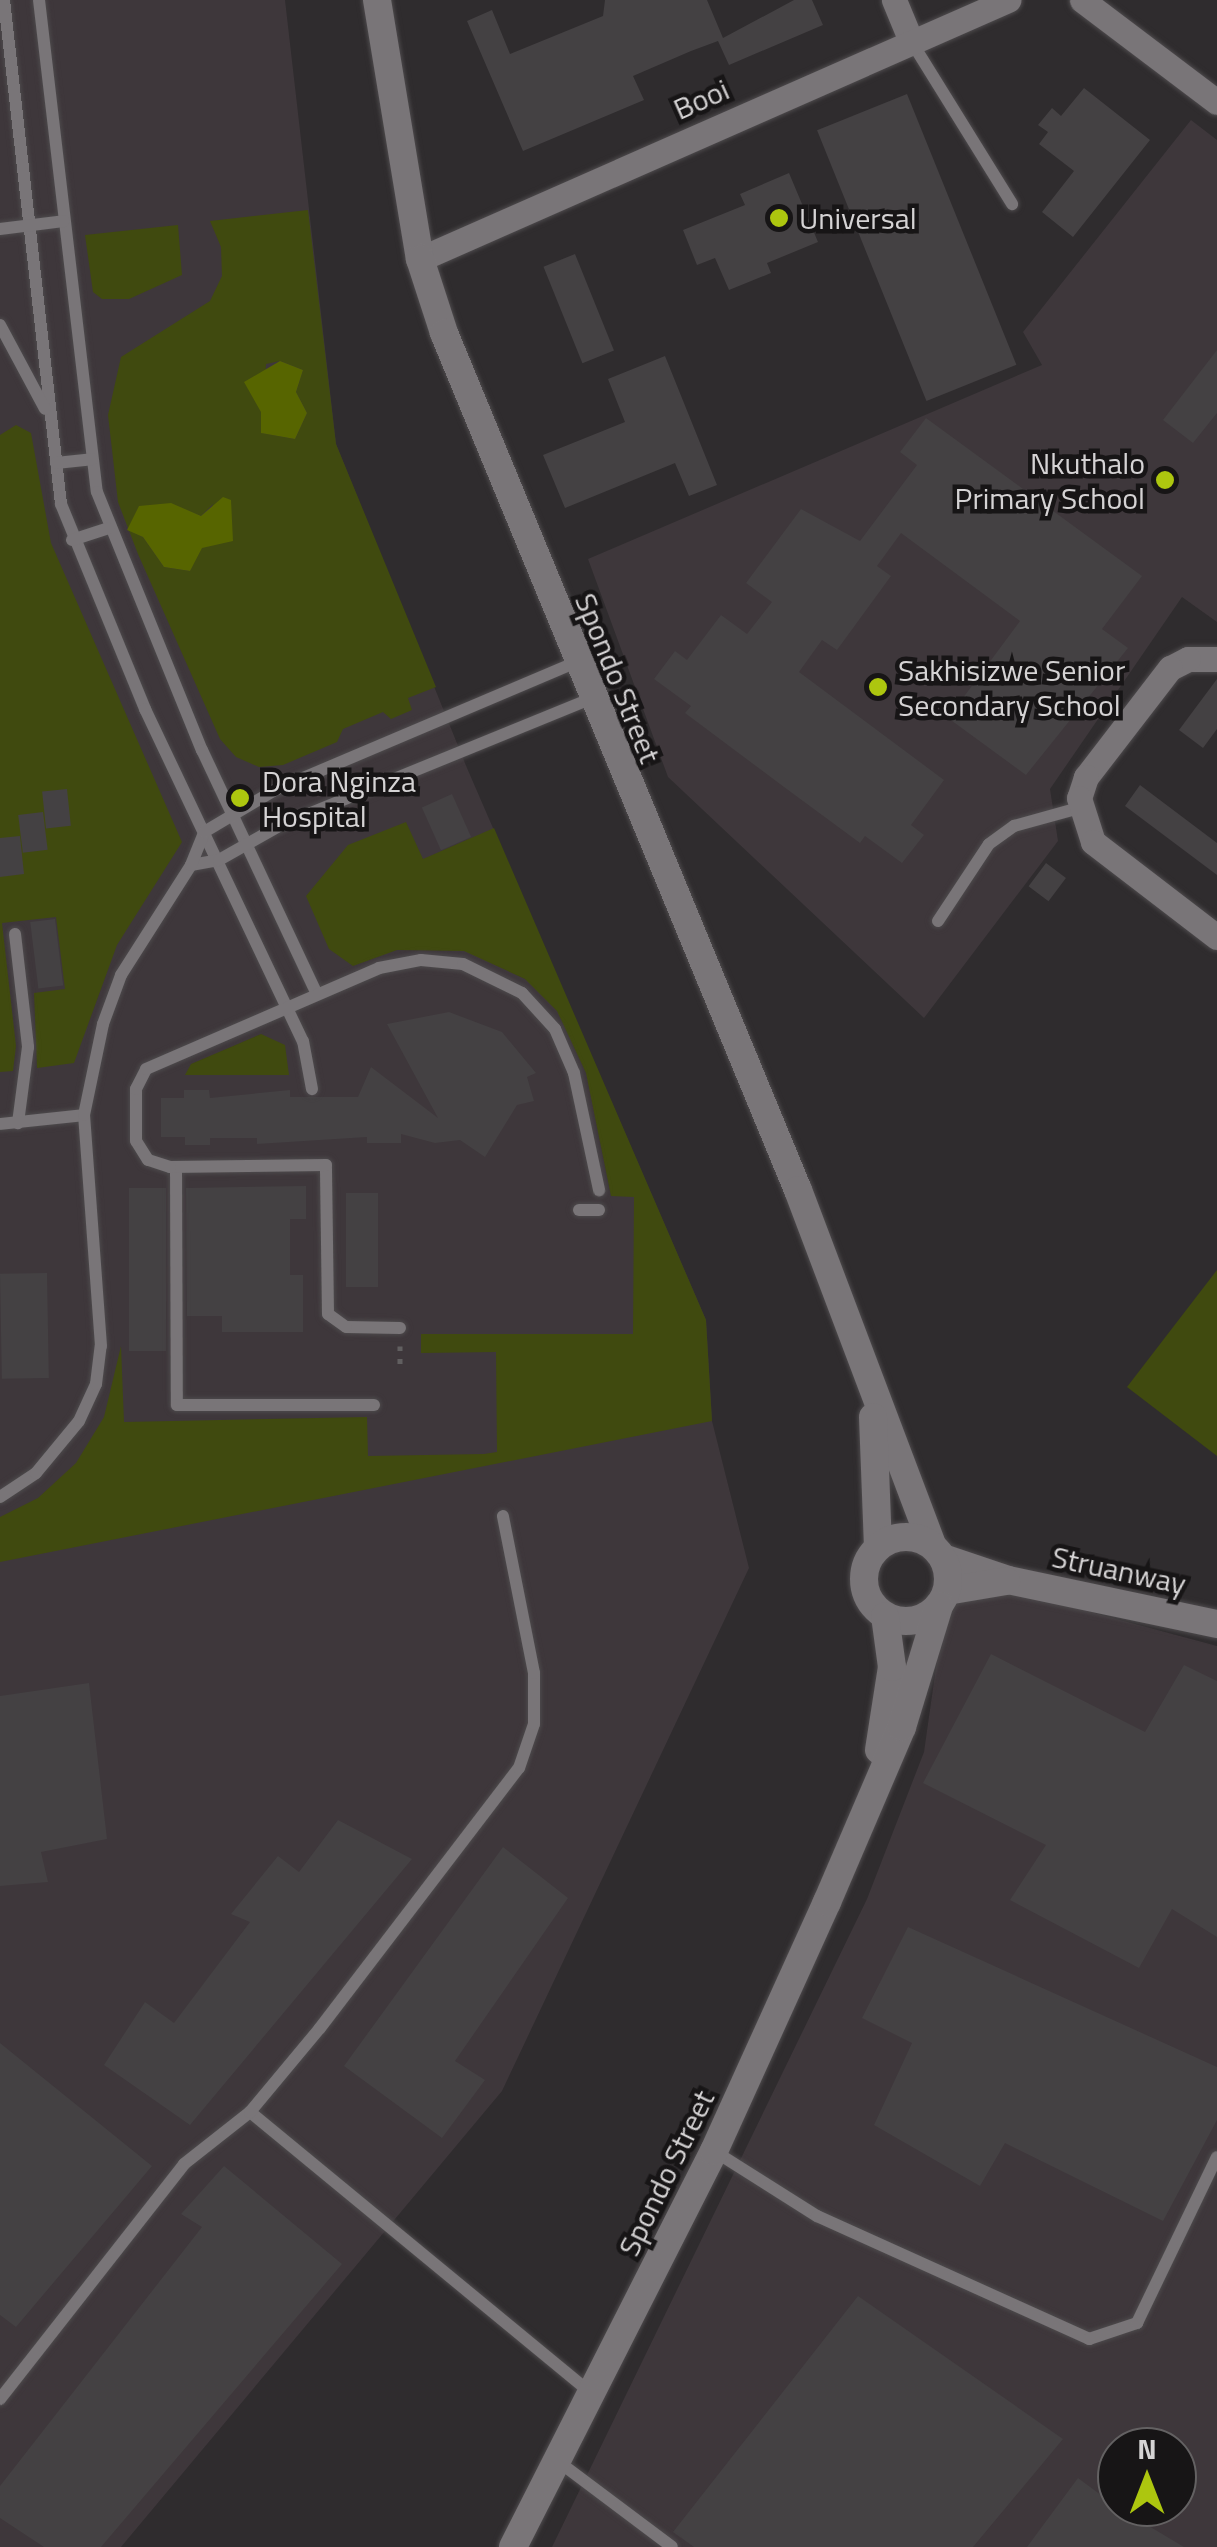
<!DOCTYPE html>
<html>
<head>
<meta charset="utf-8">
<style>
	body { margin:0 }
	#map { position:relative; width:1217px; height:2547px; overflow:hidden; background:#2f2c2e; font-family:"Titillium Web",sans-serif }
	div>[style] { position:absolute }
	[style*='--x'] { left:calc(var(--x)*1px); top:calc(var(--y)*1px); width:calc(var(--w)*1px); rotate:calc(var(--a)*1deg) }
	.built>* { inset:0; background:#3e373b }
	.green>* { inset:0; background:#404a0f }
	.forest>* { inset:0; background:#576500 }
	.building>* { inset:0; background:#444143; transform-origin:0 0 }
	.path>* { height:5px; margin-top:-2.5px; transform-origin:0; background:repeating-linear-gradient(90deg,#615f60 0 5px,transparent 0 13px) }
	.roads { filter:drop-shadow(0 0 2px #4d4a4c) drop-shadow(0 0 2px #4d4a4c) }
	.service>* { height:12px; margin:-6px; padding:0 6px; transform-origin:6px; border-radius:6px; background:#797578 }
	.minor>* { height:25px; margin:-12.5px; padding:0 12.5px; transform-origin:12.5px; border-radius:12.5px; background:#797578 }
	.tertiary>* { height:28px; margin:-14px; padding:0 14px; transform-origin:14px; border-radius:14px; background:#797578 }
	.secondary>* { height:28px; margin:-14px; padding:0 14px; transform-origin:14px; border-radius:14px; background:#797578 }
	.secondary>.ring { margin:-14px; padding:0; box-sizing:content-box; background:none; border:28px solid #797578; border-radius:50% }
	.dots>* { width:28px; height:28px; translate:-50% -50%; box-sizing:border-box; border:5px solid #171516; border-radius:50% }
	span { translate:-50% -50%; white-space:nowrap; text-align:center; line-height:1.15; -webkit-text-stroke:9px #171516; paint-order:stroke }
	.street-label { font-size:30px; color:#d5d3d4 }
	.poi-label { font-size:30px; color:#d5d3d4 }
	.left { translate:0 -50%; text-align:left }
	.right { translate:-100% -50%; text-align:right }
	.north { position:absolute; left:1097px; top:2427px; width:100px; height:100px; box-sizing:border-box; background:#171516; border:2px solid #636162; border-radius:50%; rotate:0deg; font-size:28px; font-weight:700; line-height:40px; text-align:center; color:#d5d3d4 }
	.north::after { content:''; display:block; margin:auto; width:35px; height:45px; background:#adc60f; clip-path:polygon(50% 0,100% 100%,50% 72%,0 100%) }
</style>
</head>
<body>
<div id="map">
	<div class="built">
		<i style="clip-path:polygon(0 0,285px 0,336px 444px,467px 768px,706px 1320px,712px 1421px,749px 1568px,502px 2091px,121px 2547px,0 2547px)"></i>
		<i style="clip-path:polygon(1191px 120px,1217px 140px,1217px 622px,1182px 597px,1050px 789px,1058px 841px,924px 1018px,668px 777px,588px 559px,1042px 365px,1023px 332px)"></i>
		<i style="clip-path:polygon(evenodd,1005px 1589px,1217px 1646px,1217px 2547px,552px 2547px,867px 1899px,924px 1752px,946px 1597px,1005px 1589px,1117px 2447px,1177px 2447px,1177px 2507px,1117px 2507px,1117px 2447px)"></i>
	</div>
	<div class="green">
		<i style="clip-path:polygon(evenodd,308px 210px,336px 444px,436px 687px,408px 698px,412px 710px,391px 719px,383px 712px,343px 729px,337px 742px,283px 765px,259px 767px,236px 757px,220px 739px,138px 554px,118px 502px,108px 415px,121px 357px,210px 301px,222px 276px,221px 247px,210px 221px,308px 210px,280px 361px,303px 370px,296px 392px,307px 413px,295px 439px,262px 433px,266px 364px,280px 361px,308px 210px,171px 504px,201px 516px,213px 504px,190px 571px,164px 567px,143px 537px,128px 530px,171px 504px)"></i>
		<i style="clip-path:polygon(178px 225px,182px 275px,129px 299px,102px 299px,93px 292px,85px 235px)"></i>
		<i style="clip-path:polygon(16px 425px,31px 433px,51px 543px,182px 842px,117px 945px,74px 1063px,37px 1068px,34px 993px,65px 989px,56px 917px,2px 923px,16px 1046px,13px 1071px,0 1072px,0 435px)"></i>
		<i style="clip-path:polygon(406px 822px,423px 859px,494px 828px,706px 1320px,712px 1421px,0 1562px,0 1517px,38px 1498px,76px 1463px,104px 1417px,121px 1346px,124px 1422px,367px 1417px,368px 1456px,484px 1454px,497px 1452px,496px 1352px,421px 1353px,421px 1334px,633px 1334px,634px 1197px,611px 1196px,586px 1073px,557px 1011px,525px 979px,464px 951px,397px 950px,353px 966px,329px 949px,306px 896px,348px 845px)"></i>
		<i style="clip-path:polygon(261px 1034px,285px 1045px,289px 1075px,185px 1075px,191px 1064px)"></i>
		<i style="clip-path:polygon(1217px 1270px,1217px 1456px,1127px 1387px)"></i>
	</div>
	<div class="forest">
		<i style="clip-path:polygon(280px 361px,303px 370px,296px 392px,307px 413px,295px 439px,261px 433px,261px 412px,244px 382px)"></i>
		<i style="clip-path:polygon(223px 497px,231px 500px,233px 541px,202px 548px,190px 571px,164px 567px,143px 537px,127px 530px,139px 506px,171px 503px,201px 516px)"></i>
	</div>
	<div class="building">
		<i style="clip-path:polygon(605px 0,707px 0,723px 38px,794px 0,812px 0,823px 25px,729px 65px,718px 41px,691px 51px,633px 76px,644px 100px,523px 151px,467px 21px,492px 10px,510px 54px,603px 16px)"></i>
		<i style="clip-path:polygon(1084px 88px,1150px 140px,1073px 237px,1042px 212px,1074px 171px,1039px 144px,1048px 132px,1038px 125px,1052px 108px,1061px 116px)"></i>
		<i style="left:907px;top:94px;width:292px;height:97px;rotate:68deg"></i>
		<i style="clip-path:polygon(789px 173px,818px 242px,767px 263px,771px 273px,729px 290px,715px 258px,697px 265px,683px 230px,745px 205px,740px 194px)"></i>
		<i style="left:575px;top:254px;width:104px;height:34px;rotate:68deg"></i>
		<i style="clip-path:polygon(1217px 350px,1217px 413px,1193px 443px,1163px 420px)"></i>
		<i style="clip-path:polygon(665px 356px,717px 485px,689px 496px,675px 463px,565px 508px,543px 455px,625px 422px,608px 379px)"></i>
		<i style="clip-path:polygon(926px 418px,1142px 576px,1102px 629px,1128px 648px,1026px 775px,948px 718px,1020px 621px,901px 533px,877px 566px,891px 576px,837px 650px,822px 640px,799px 672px,944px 780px,911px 825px,924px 835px,902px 863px,865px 836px,860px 843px,784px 787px,685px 713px,691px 706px,654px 679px,675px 651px,687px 660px,721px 615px,747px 634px,772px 602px,746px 583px,801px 509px,860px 541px,917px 465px,900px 452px)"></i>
		<i style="clip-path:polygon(1217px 679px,1217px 729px,1203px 748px,1179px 730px)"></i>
		<i style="clip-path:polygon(1140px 785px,1217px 843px,1217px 875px,1125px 806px)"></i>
		<i style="left:67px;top:789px;width:37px;height:25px;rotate:84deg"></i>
		<i style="left:452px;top:794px;width:47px;height:33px;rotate:66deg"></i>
		<i style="left:43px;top:812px;width:38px;height:25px;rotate:83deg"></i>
		<i style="clip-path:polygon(20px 836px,24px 874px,0 877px,0 838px)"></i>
		<i style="left:1046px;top:863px;width:25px;height:29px;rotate:37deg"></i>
		<i style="left:55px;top:919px;width:67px;height:25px;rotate:83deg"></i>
		<i style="clip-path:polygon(449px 1012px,502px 1032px,536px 1073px,527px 1077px,534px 1101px,517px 1105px,485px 1157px,460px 1140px,435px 1143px,401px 1134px,401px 1143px,367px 1143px,367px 1137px,257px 1144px,257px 1138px,210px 1138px,210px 1145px,185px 1145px,185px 1137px,161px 1137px,161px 1098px,184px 1098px,184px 1090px,209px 1090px,210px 1098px,290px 1090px,290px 1097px,358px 1097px,371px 1067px,438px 1118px,387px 1024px)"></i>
		<i style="clip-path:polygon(306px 1186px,306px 1219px,290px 1219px,290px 1275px,303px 1275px,303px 1332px,222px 1332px,222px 1316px,187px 1316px,186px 1188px)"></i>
		<i style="left:129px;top:1188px;width:37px;height:163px"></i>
		<i style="left:346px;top:1193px;width:32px;height:94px"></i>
		<i style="left:47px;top:1273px;width:105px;height:47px;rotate:89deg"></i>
		<i style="clip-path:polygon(991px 1654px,1145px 1732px,1184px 1665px,1217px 1681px,1217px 1937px,1172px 1909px,1139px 1968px,1010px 1900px,1046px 1845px,923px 1783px)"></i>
		<i style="clip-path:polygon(89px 1683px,107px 1839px,41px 1852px,48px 1882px,0 1886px,0 1696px)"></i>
		<i style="clip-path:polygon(338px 1820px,412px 1859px,190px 2125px,104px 2065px,145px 2002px,174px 2023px,250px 1922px,231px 1914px,278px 1856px,299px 1872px)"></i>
		<i style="clip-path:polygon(503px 1847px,568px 1898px,455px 2061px,485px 2080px,442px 2138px,344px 2066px)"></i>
		<i style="clip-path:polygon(908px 1927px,1217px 2067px,1217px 2120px,1163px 2221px,1005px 2143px,980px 2186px,874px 2125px,912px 2043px,862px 2018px)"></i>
		<i style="clip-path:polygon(0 2043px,152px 2166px,16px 2327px,0 2315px)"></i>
		<i style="clip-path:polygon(224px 2166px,342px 2264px,101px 2547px,44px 2547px,0 2518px,0 2486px,202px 2227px,181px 2214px)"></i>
		<i style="clip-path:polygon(858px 2296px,1063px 2439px,973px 2547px,694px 2547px,673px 2532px)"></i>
		<i style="clip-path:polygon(1078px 2478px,1117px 2507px,1184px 2547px,1027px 2547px)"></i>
	</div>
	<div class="path">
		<i style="--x:400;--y:1346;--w:23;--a:90"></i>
	</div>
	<div class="roads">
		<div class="service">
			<i style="--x:4;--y:0;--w:507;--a:83.55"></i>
			<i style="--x:61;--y:504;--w:222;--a:67.7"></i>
			<i style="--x:145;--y:709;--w:368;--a:64.6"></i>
			<i style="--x:303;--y:1041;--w:49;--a:79.4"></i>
			<i style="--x:39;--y:0;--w:495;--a:83.3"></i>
			<i style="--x:97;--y:492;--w:279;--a:67.9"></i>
			<i style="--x:202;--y:750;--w:270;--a:64.8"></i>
			<i style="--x:911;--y:41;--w:192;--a:58.2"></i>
			<i style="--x:0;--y:229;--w:64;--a:-7.1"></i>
			<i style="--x:0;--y:325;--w:95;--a:61.8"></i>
			<i style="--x:56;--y:463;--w:36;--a:-6"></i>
			<i style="--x:72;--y:540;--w:38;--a:-18"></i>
			<i style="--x:191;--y:865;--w:28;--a:-10"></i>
			<i style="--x:219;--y:860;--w:69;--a:-29.5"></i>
			<i style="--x:279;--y:826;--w:338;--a:-22.2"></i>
			<i style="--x:938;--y:921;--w:92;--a:-56.5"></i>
			<i style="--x:989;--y:844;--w:31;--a:-36"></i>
			<i style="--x:1014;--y:826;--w:67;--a:-15.5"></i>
			<i style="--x:15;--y:934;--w:114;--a:83.4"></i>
			<i style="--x:28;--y:1047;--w:77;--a:97.5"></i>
			<i style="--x:0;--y:1124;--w:84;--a:-6.1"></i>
			<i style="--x:176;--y:1167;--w:238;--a:89.8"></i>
			<i style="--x:177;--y:1405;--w:197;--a:0"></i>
			<i style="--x:579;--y:1210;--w:20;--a:0"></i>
			<i style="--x:400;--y:1328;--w:54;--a:-178.9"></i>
			<i style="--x:346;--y:1327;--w:22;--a:-144"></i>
			<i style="--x:328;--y:1314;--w:149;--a:-90.8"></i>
			<i style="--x:326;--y:1165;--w:156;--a:179.3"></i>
			<i style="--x:170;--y:1167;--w:23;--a:-162"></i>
			<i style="--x:148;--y:1160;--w:22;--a:-122"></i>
			<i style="--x:136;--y:1141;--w:52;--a:-90"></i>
			<i style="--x:136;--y:1089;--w:22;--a:-63"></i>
			<i style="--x:146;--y:1069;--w:254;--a:-23.4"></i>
			<i style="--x:379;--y:968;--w:43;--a:-10.8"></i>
			<i style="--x:421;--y:960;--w:42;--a:5.4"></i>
			<i style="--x:463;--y:964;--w:66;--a:26.2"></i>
			<i style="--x:522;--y:993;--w:49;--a:47.5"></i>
			<i style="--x:555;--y:1029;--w:48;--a:66.6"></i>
			<i style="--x:574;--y:1073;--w:120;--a:77.9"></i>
			<i style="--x:0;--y:1497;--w:43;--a:-33.7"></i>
			<i style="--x:36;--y:1473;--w:67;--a:-50.4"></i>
			<i style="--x:79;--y:1421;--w:41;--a:-65.3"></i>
			<i style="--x:96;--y:1384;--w:38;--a:-83"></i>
			<i style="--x:101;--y:1346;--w:232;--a:-94.2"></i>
			<i style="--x:84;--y:1115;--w:93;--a:-78.2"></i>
			<i style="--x:103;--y:1024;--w:52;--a:-69.8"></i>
			<i style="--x:121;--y:975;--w:130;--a:-57.5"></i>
			<i style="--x:191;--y:865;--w:35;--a:-68"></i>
			<i style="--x:204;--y:832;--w:82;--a:-30.6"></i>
			<i style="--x:275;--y:790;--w:328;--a:-23"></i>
			<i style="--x:250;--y:2112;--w:442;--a:39.5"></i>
			<i style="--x:714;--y:2151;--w:122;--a:32.3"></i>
			<i style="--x:817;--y:2216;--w:299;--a:24.3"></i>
			<i style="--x:1089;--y:2339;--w:51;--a:-18.4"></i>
			<i style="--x:1137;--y:2323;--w:184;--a:-64.3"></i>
			<i style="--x:0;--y:2399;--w:298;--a:-51.9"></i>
			<i style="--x:184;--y:2164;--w:84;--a:-38.2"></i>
			<i style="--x:250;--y:2112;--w:109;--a:-50.2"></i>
			<i style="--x:320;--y:2028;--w:327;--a:-52.6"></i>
			<i style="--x:519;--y:1768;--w:46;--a:-71.2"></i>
			<i style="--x:534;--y:1724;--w:51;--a:-90"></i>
			<i style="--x:534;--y:1673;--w:160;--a:-101.2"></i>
			<i style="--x:555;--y:2459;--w:146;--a:36.9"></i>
		</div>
		<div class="minor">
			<i style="--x:894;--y:0;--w:44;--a:67.5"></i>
			<i style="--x:1082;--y:0;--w:169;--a:37.1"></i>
			<i style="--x:420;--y:259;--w:643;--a:-23.77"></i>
			<i style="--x:1217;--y:659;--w:29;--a:180"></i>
			<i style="--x:1188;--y:659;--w:20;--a:153"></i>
			<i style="--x:1170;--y:668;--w:138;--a:127.6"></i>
			<i style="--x:1086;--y:777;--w:22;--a:108"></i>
			<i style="--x:1079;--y:798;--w:46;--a:72.3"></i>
			<i style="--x:1093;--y:842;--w:156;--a:37.5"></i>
		</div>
		<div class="tertiary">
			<i style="--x:943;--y:1558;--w:69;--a:18.7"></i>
			<i style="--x:1008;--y:1580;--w:214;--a:11.9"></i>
			<i style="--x:947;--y:1591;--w:60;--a:-9.6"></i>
		</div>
		<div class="secondary">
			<i style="--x:377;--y:0;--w:263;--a:80.6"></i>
			<i style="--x:420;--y:259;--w:78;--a:72"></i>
			<i style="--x:444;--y:333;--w:927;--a:67.56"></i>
			<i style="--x:798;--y:1190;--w:379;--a:69.3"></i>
			<i style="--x:873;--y:1417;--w:129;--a:87.8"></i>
			<i class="ring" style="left:864px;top:1537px;width:56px;height:56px"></i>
			<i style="--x:879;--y:1750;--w:84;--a:-81.1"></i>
			<i style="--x:892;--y:1667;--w:51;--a:-97.8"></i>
			<i style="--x:513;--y:2547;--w:444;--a:-63.1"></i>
			<i style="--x:714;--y:2151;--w:273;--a:-65.6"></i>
			<i style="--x:827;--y:1902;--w:190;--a:-66.8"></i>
			<i style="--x:902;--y:1727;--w:127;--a:-73"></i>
		</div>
	</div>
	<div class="dots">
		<i style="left:779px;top:218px;background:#adc60f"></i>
		<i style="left:1165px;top:480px;background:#adc60f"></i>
		<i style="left:878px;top:687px;background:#adc60f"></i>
		<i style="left:240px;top:798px;background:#adc60f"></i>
	</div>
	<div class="street-label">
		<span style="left:701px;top:99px;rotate:-24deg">Booi</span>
		<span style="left:618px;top:678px;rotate:68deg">Spondo Street</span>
		<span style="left:1119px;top:1570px;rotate:12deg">Struanway</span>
		<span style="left:666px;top:2173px;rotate:-64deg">Spondo Street</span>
	</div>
	<div class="poi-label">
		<span class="left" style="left:799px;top:218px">Universal</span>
		<span class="right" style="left:1145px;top:480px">Nkuthalo<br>Primary School</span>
		<span class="left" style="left:898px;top:687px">Sakhisizwe Senior<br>Secondary School</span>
		<span class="left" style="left:262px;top:798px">Dora Nginza<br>Hospital</span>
	</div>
	<div class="north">N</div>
</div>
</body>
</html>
